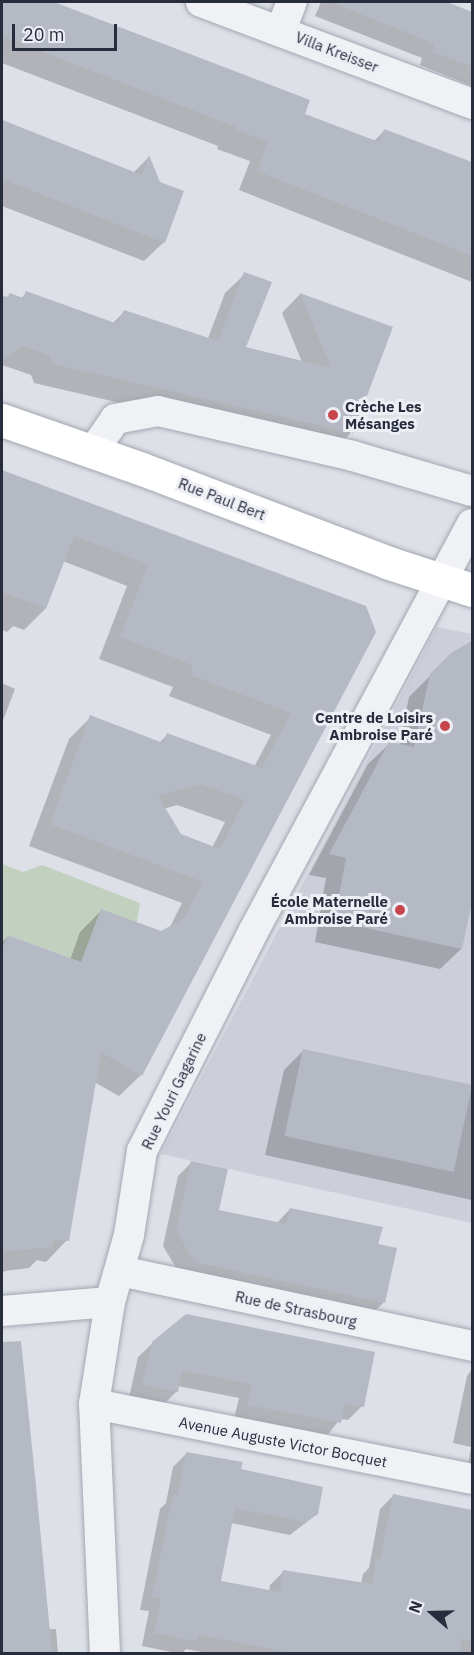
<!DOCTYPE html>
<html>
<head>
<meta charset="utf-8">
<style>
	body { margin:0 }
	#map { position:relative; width:474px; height:1655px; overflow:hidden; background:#dee0e7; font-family:"IBM Plex Sans",sans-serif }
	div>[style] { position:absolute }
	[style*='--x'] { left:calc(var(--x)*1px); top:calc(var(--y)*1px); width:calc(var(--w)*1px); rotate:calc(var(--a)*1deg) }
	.built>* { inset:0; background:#cccfd9 }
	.green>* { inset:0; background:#c2d0bf }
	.shadow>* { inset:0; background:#0003 }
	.building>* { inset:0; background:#b5b9c3; transform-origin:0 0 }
	.roads { filter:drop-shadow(0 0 2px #a3a7b1) drop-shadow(0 0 2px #a3a7b1) }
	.street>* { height:30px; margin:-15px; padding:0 15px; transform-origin:15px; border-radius:15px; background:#f0f1f5 }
	.secondary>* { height:33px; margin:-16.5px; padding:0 16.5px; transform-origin:16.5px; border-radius:16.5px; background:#fff }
	.dots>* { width:16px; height:16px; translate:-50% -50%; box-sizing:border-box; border:3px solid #edeff5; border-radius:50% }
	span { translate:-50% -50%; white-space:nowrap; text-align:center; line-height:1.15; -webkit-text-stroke:6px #edeff5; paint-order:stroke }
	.street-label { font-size:15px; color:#272d3d }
	.poi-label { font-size:15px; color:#272d3d; font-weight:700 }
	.left { translate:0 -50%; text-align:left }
	.right { translate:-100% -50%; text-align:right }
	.frame { position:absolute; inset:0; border:3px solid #272d3d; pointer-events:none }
	.north { position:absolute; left:402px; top:1583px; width:60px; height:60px; -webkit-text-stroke:4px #edeff5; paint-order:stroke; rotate:290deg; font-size:16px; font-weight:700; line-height:24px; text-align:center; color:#272d3d }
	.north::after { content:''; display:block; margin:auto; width:21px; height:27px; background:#272d3d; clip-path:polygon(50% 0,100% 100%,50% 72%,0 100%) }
	.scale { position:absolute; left:12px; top:24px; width:105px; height:27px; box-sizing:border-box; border:3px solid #272d3d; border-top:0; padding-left:8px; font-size:18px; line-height:21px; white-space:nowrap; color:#272d3d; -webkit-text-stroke:4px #edeff5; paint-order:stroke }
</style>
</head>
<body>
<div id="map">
	<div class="built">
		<i style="clip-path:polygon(437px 627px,472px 634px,472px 1223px,161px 1154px)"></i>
	</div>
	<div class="green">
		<i style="clip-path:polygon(2px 864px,23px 872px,42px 865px,140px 903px,137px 922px,81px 962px,8px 935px,2px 947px)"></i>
	</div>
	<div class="shadow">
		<i style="clip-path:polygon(2px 2px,50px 2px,308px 101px,303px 115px,373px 142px,385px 130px,472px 164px,472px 282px,239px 190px,250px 161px,217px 149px,218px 146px,2px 63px)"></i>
		<i style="clip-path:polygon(321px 2px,443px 2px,472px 13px,472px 86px,420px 65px,422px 58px,315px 16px)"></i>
		<i style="clip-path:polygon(2px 120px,133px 173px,149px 157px,164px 242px,144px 261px,2px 206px)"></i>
		<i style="clip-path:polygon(245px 274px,244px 348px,302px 362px,282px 313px,300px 294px,391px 328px,352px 432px,332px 452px,34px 383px,31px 375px,2px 365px,2px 295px,7px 297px,10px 294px,21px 298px,27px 293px,112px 324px,124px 312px,207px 341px,225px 293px)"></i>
		<i style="clip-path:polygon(evenodd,2px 472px,364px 608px,141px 1075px,119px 1096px,94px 1082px,67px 1240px,46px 1262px,37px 1260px,29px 1268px,5px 1271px,2px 1274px,2px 943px,8px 936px,70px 960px,80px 932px,101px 911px,161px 933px,169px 929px,182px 903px,29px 846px,69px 739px,91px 717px,159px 743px,167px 735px,254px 767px,271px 735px,169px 696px,173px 687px,99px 659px,127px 586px,63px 561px,45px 609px,24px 630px,13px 626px,7px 632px,2px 630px,2px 472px,177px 805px,225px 822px,212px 848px,180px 836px,164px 809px,177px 805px)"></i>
		<i style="clip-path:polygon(472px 647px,472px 893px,461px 949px,440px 969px,315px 942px,326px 878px,309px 875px,368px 764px,389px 744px,399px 746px,409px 697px,452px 654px)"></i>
		<i style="clip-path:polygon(2px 683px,15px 689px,2px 723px)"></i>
		<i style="clip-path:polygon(303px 1051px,472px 1088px,472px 1200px,265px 1155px,284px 1070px)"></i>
		<i style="clip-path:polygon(192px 1162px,218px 1211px,276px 1224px,290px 1209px,376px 1245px,384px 1302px,370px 1316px,181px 1276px,163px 1246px,178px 1176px)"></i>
		<i style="clip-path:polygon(153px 1343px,362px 1406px,348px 1420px,340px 1419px,326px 1437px,234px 1419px,239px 1398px,178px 1386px,177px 1391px,163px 1405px,129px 1398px,138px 1357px)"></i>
		<i style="clip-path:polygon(21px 1353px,48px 1629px,56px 1629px,58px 1654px,2px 1654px,2px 1355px)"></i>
		<i style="clip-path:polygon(472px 1369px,472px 1466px,468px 1465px,471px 1447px,453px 1443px,467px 1376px)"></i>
		<i style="clip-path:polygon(187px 1453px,240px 1470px,317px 1514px,290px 1535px,231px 1523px,219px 1582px,269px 1592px,270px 1585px,284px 1571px,361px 1584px,363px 1574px,369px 1568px,380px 1509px,394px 1495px,472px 1511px,472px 1654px,455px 1653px,457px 1643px,377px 1636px,374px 1654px,212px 1654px,186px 1649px,181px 1654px,142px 1646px,149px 1611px,140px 1610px,160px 1509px,166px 1503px,173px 1467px)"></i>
	</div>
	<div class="building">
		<i style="clip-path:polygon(2px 2px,54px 2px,310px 100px,305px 114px,379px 142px,384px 129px,472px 162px,472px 256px,257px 171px,268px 142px,236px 130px,236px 127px,2px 36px)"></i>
		<i style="clip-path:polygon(331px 2px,447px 2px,472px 12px,472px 66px,432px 52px,435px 44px)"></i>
		<i style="clip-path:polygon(2px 120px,142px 175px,149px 155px,160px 182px,184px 191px,165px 243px,2px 179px)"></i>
		<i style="clip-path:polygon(244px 272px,272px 282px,246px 347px,331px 368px,300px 293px,393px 327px,353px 433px,53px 364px,50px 356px,23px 346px,2px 360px,2px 295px,8px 298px,10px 293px,23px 298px,26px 291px,115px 323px,118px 323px,124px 310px,218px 341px)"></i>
		<i style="clip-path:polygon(evenodd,2px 470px,366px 606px,376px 632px,142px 1076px,101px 1052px,69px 1241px,54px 1239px,52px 1247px,2px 1252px,2px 952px,8px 935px,81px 962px,101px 909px,161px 931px,183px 919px,203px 882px,50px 824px,90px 715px,163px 743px,167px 733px,262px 768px,291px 713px,190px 675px,193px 665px,120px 637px,148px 564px,74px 536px,46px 609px,2px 592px,2px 470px,200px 784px,245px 800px,220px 849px,181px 834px,158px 796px,200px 784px)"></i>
		<i style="clip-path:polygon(472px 641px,472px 902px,462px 949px,334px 921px,346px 858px,329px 854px,389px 742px,414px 747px,430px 674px,451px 653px)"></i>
		<i style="left:303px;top:1049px;width:173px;height:89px;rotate:12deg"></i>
		<i style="clip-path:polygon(191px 1161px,228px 1169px,219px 1210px,286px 1224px,290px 1208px,383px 1227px,378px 1244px,397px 1248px,385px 1303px,195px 1262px,176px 1231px)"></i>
		<i style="clip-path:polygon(186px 1314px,375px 1352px,364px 1407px,345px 1404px,341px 1423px,247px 1405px,252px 1384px,182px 1371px,178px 1392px,142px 1385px,152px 1342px)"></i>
		<i style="clip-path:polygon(21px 1341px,35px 1476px,52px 1653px,2px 1653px,2px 1342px)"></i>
		<i style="clip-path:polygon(186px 1452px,243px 1462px,241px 1469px,323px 1487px,318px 1514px,305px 1522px,235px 1508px,221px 1581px,280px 1592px,283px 1570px,372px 1584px,376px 1559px,380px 1559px,393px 1494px,472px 1510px,472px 1641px,461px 1639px,460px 1653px,293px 1653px,198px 1635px,196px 1641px,154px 1633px,161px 1598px,152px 1597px,173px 1494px,178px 1495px)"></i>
	</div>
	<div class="roads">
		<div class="street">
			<i style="--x:201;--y:2;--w:290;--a:20.6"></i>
			<i style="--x:281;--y:30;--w:30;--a:-69"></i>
			<i style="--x:93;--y:451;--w:39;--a:-55"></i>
			<i style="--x:115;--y:419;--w:44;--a:-10.5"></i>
			<i style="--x:158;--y:411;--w:200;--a:13"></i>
			<i style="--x:353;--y:456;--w:124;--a:16.4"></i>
			<i style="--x:120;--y:1271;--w:360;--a:12"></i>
			<i style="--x:2;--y:1311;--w:108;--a:-4.8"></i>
			<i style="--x:94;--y:1404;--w:385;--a:11.2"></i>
			<i style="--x:105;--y:1654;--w:250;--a:-92.5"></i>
			<i style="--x:94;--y:1404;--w:103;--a:-81.1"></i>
			<i style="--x:110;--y:1302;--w:70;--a:-74.2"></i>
			<i style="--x:129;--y:1235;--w:85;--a:-81.2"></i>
			<i style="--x:142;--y:1151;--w:246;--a:-63.1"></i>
			<i style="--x:253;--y:932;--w:463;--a:-61.8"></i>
		</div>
		<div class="secondary">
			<i style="--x:2;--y:420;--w:148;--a:19.3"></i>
			<i style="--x:142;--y:469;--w:264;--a:20.8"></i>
			<i style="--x:389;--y:563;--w:87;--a:18"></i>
		</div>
	</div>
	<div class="dots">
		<i style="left:333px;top:415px;background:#c9454d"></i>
		<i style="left:445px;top:726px;background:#c9454d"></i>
		<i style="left:400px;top:910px;background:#c9454d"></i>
	</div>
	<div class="street-label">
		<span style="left:337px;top:52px;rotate:21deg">Villa Kreisser</span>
		<span style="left:222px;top:499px;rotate:21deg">Rue Paul Bert</span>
		<span style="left:174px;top:1091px;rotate:-64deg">Rue Youri Gagarine</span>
		<span style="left:296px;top:1309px;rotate:12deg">Rue de Strasbourg</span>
		<span style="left:283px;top:1442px;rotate:11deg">Avenue Auguste Victor Bocquet</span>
	</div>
	<div class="poi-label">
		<span class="left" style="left:345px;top:415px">Crèche Les<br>Mésanges</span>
		<span class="right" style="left:433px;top:726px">Centre de Loisirs<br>Ambroise Paré</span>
		<span class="right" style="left:388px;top:910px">École Maternelle<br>Ambroise Paré</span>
	</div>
	<div class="frame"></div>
	<div class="north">N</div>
	<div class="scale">20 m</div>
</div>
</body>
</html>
